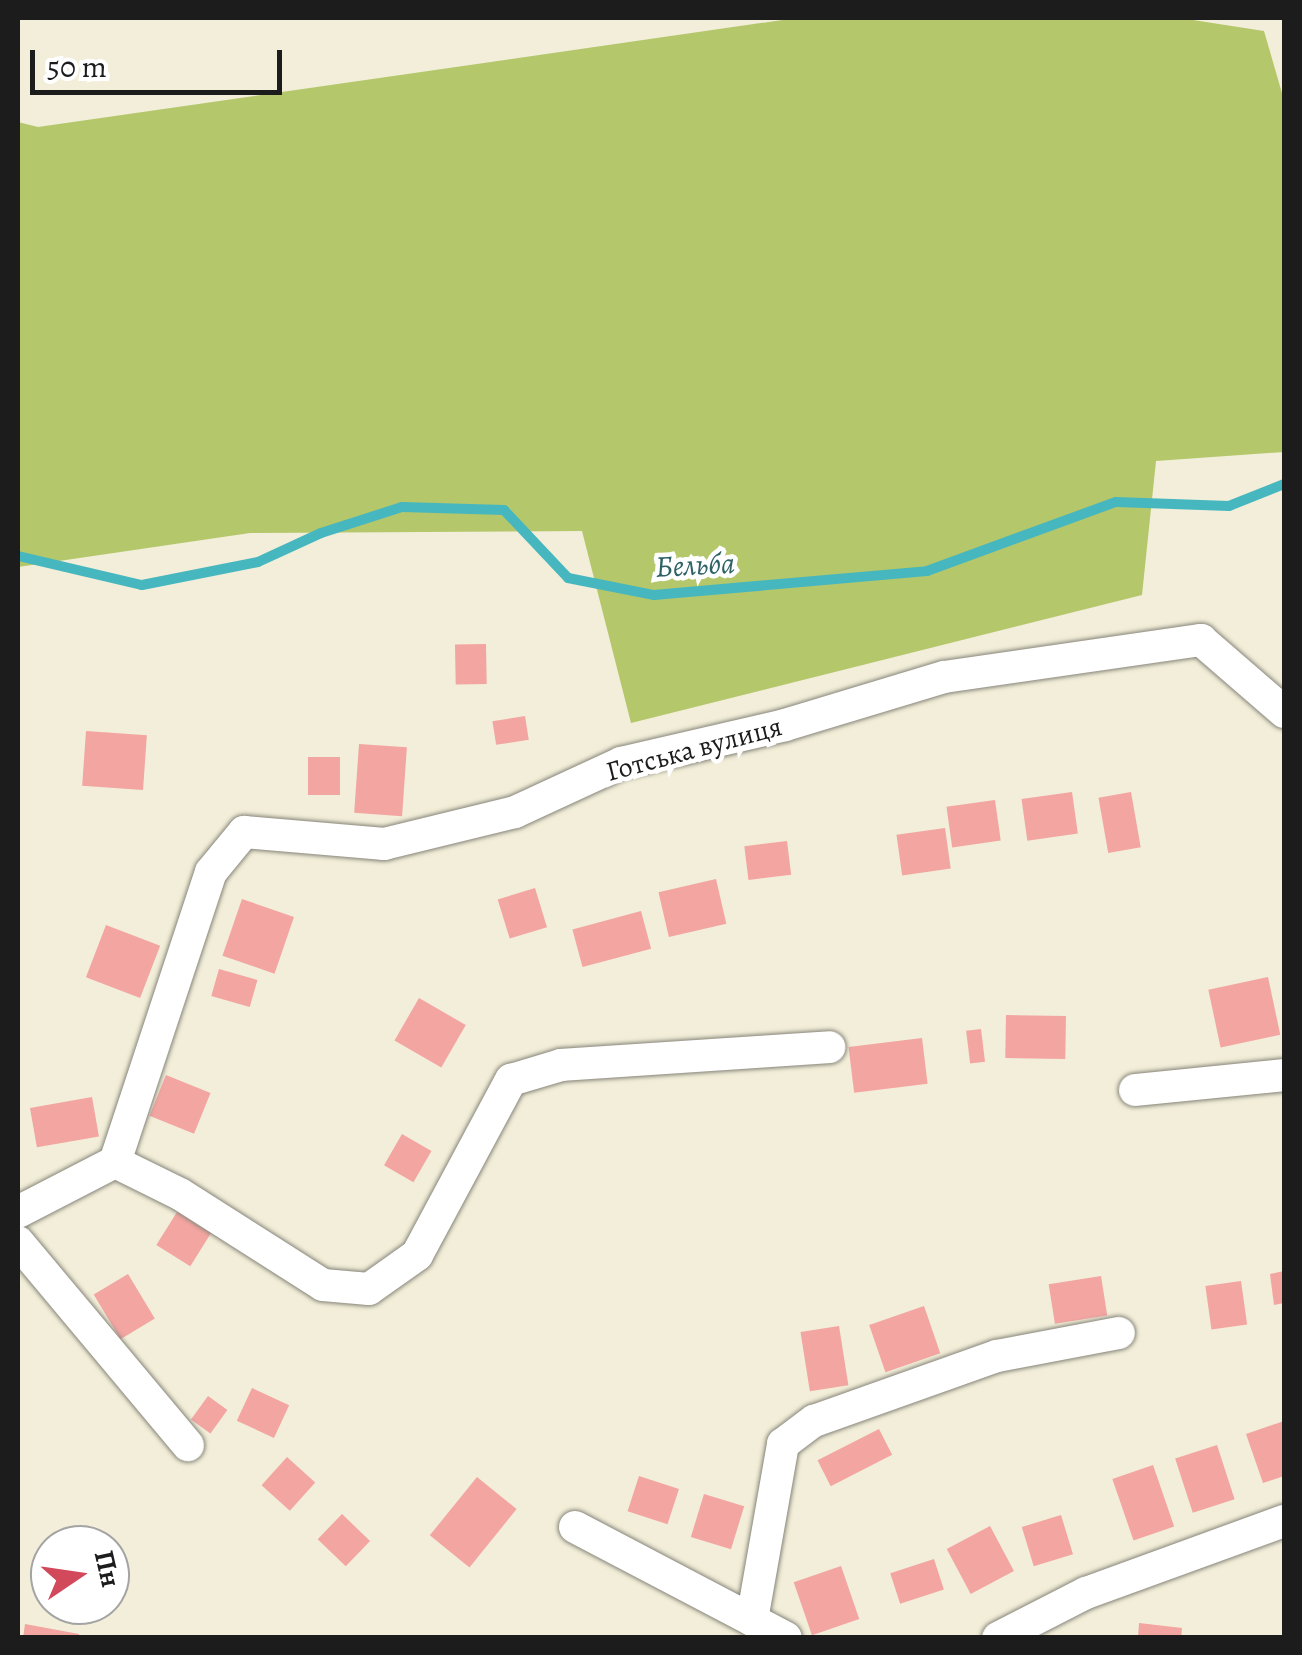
<!DOCTYPE html>
<html>
<head>
<meta charset="utf-8">
<style>
	body { margin:0 }
	#map { position:relative; width:1302px; height:1655px; overflow:hidden; background:#f2eed9; font-family:Alegreya,serif }
	div>[style] { position:absolute }
	[style*='--x'] { left:calc(var(--x)*1px); top:calc(var(--y)*1px); width:calc(var(--w)*1px); rotate:calc(var(--a)*1deg) }
	.green>* { inset:0; background:#b4c76b }
	.stream>* { height:10px; margin:-5px; padding:0 5px; transform-origin:5px; border-radius:5px; background:#47b7bf }
	.building>* { inset:0; background:#f3a5a2; transform-origin:0 0 }
	.roads { filter:drop-shadow(0 0 2px #87857a) drop-shadow(0 0 2px #87857a) }
	.minor>* { height:32px; margin:-16px; padding:0 16px; transform-origin:16px; border-radius:16px; background:#fff }
	span { translate:-50% -50%; white-space:nowrap; text-align:center; line-height:1.15; -webkit-text-stroke:9px #fff; paint-order:stroke }
	.street-label { font-size:28px; color:#1c1c1c }
	.water-label { font-size:30px; color:#2f6265; font-style:italic }
	.frame { position:absolute; inset:0; border:20px solid #1c1c1c; pointer-events:none }
	.north { position:absolute; left:30px; top:1525px; width:100px; height:100px; box-sizing:border-box; background:#fff; border:2px solid #a4a4a4; border-radius:50%; rotate:77deg; font-size:28px; font-weight:700; line-height:40px; text-align:center; color:#1c1c1c }
	.north::after { content:''; display:block; margin:auto; width:35px; height:45px; background:#d1495b; clip-path:polygon(50% 0,100% 100%,50% 72%,0 100%) }
	.scale { position:absolute; left:30px; top:50px; width:252px; height:45px; box-sizing:border-box; border:5px solid #1c1c1c; border-top:0; padding-left:12px; font-size:30px; line-height:35px; white-space:nowrap; color:#1c1c1c; -webkit-text-stroke:8px #fff; paint-order:stroke }
</style>
</head>
<body>
<div id="map">
	<div class="green">
		<i style="clip-path:polygon(796px 18px,1180px 18px,1264px 31px,1284px 100px,1284px 452px,1156px 461px,1142px 595px,631px 723px,582px 531px,250px 533px,18px 567px,18px 122px,38px 127px)"></i>
	</div>
	<div class="stream">
		<i style="--x:18;--y:556;--w:127;--a:13.2"></i>
		<i style="--x:142;--y:585;--w:118;--a:-11.2"></i>
		<i style="--x:258;--y:562;--w:69;--a:-24.7"></i>
		<i style="--x:321;--y:533;--w:85;--a:-17.8"></i>
		<i style="--x:402;--y:507;--w:102;--a:1.7"></i>
		<i style="--x:504;--y:510;--w:93;--a:46.7"></i>
		<i style="--x:568;--y:578;--w:88;--a:11.2"></i>
		<i style="--x:654;--y:595;--w:274;--a:-5"></i>
		<i style="--x:927;--y:571;--w:201;--a:-20.1"></i>
		<i style="--x:1116;--y:502;--w:113;--a:2"></i>
		<i style="--x:1229;--y:506;--w:59;--a:-21.8"></i>
	</div>
	<div class="building">
		<i style="left:486px;top:644px;width:40px;height:31px;rotate:89deg"></i>
		<i style="left:525px;top:716px;width:24px;height:33px;rotate:81deg"></i>
		<i style="left:86px;top:731px;width:61px;height:55px;rotate:4deg"></i>
		<i style="left:359px;top:744px;width:48px;height:69px;rotate:4deg"></i>
		<i style="left:308px;top:757px;width:32px;height:38px"></i>
		<i style="left:1072px;top:792px;width:42px;height:51px;rotate:82deg"></i>
		<i style="left:1131px;top:792px;width:56px;height:33px;rotate:80deg"></i>
		<i style="left:995px;top:800px;width:41px;height:49px;rotate:82deg"></i>
		<i style="left:945px;top:828px;width:41px;height:49px;rotate:82deg"></i>
		<i style="left:787px;top:841px;width:34px;height:43px;rotate:83deg"></i>
		<i style="left:716px;top:879px;width:46px;height:59px;rotate:77deg"></i>
		<i style="left:535px;top:888px;width:41px;height:39px;rotate:73deg"></i>
		<i style="left:242px;top:899px;width:55px;height:60px;rotate:19deg"></i>
		<i style="left:641px;top:911px;width:39px;height:71px;rotate:75deg"></i>
		<i style="left:106px;top:925px;width:58px;height:56px;rotate:21deg"></i>
		<i style="left:219px;top:969px;width:40px;height:28px;rotate:16deg"></i>
		<i style="left:1268px;top:977px;width:59px;height:61px;rotate:78deg"></i>
		<i style="left:419px;top:998px;width:54px;height:49px;rotate:30deg"></i>
		<i style="left:1006px;top:1015px;width:60px;height:43px;rotate:1deg"></i>
		<i style="left:981px;top:1029px;width:33px;height:15px;rotate:83deg"></i>
		<i style="left:922px;top:1038px;width:46px;height:74px;rotate:83deg"></i>
		<i style="left:166px;top:1075px;width:48px;height:44px;rotate:22deg"></i>
		<i style="left:92px;top:1097px;width:40px;height:63px;rotate:80deg"></i>
		<i style="left:402px;top:1134px;width:34px;height:36px;rotate:30deg"></i>
		<i style="left:177px;top:1212px;width:40px;height:39px;rotate:32deg"></i>
		<i style="clip-path:polygon(1284px 1271px,1284px 1303px,1274px 1305px,1270px 1274px)"></i>
		<i style="left:128px;top:1274px;width:52px;height:40px;rotate:59deg"></i>
		<i style="left:1101px;top:1276px;width:40px;height:53px;rotate:81deg"></i>
		<i style="left:1241px;top:1281px;width:44px;height:36px;rotate:82deg"></i>
		<i style="left:924px;top:1306px;width:50px;height:58px;rotate:71deg"></i>
		<i style="left:839px;top:1326px;width:60px;height:39px;rotate:81deg"></i>
		<i style="left:252px;top:1388px;width:41px;height:36px;rotate:25deg"></i>
		<i style="left:208px;top:1396px;width:24px;height:29px;rotate:36deg"></i>
		<i style="clip-path:polygon(1284px 1421px,1284px 1476px,1263px 1483px,1246px 1434px)"></i>
		<i style="left:879px;top:1429px;width:29px;height:69px;rotate:63deg"></i>
		<i style="left:1217px;top:1445px;width:57px;height:44px;rotate:72deg"></i>
		<i style="left:287px;top:1457px;width:38px;height:38px;rotate:42deg"></i>
		<i style="left:1153px;top:1465px;width:65px;height:43px;rotate:71deg"></i>
		<i style="left:639px;top:1476px;width:42px;height:37px;rotate:18deg"></i>
		<i style="left:477px;top:1477px;width:51px;height:75px;rotate:39deg"></i>
		<i style="left:704px;top:1494px;width:42px;height:45px;rotate:17deg"></i>
		<i style="left:342px;top:1514px;width:39px;height:35px;rotate:44deg"></i>
		<i style="left:1061px;top:1515px;width:41px;height:41px;rotate:73deg"></i>
		<i style="left:990px;top:1526px;width:51px;height:49px;rotate:62deg"></i>
		<i style="left:934px;top:1559px;width:32px;height:46px;rotate:72deg"></i>
		<i style="left:841px;top:1566px;width:56px;height:50px;rotate:71deg"></i>
		<i style="clip-path:polygon(1139px 1623px,1182px 1628px,1181px 1638px,1138px 1638px)"></i>
		<i style="clip-path:polygon(25px 1624px,79px 1634px,79px 1638px,23px 1638px)"></i>
	</div>
	<div class="roads">
		<div class="minor">
			<i style="--x:1135;--y:1090;--w:150;--a:-5.7"></i>
			<i style="--x:115;--y:1162;--w:72;--a:26.2"></i>
			<i style="--x:180;--y:1194;--w:169;--a:32.5"></i>
			<i style="--x:323;--y:1285;--w:46;--a:5"></i>
			<i style="--x:369;--y:1289;--w:59;--a:-35.3"></i>
			<i style="--x:417;--y:1255;--w:199;--a:-61.8"></i>
			<i style="--x:511;--y:1080;--w:52;--a:-16.7"></i>
			<i style="--x:561;--y:1065;--w:269;--a:-3.8"></i>
			<i style="--x:18;--y:1212;--w:109;--a:-27.3"></i>
			<i style="--x:115;--y:1162;--w:305;--a:-71.7"></i>
			<i style="--x:211;--y:872;--w:52;--a:-50.5"></i>
			<i style="--x:244;--y:832;--w:141;--a:4.9"></i>
			<i style="--x:384;--y:844;--w:135;--a:-13.7"></i>
			<i style="--x:515;--y:812;--w:117;--a:-24.8"></i>
			<i style="--x:621;--y:763;--w:168;--a:-13"></i>
			<i style="--x:785;--y:725;--w:166;--a:-16.8"></i>
			<i style="--x:944;--y:677;--w:260;--a:-8.2"></i>
			<i style="--x:1201;--y:640;--w:110;--a:40.9"></i>
			<i style="--x:18;--y:1242;--w:265;--a:50.1"></i>
			<i style="--x:575;--y:1527;--w:238;--a:27.7"></i>
			<i style="--x:752;--y:1620;--w:179;--a:-80"></i>
			<i style="--x:783;--y:1444;--w:39;--a:-37"></i>
			<i style="--x:814;--y:1421;--w:194;--a:-19.6"></i>
			<i style="--x:997;--y:1356;--w:124;--a:-10.7"></i>
			<i style="--x:998;--y:1638;--w:99;--a:-27.1"></i>
			<i style="--x:1086;--y:1593;--w:211;--a:-20"></i>
		</div>
	</div>
	<div class="street-label">
		<span style="left:694px;top:749px;rotate:-15deg">Готська вулиця</span>
	</div>
	<div class="water-label">
		<span style="left:695px;top:565px;rotate:-3deg">Бельба</span>
	</div>
	<div class="frame"></div>
	<div class="north">Пн</div>
	<div class="scale">50 m</div>
</div>
</body>
</html>
